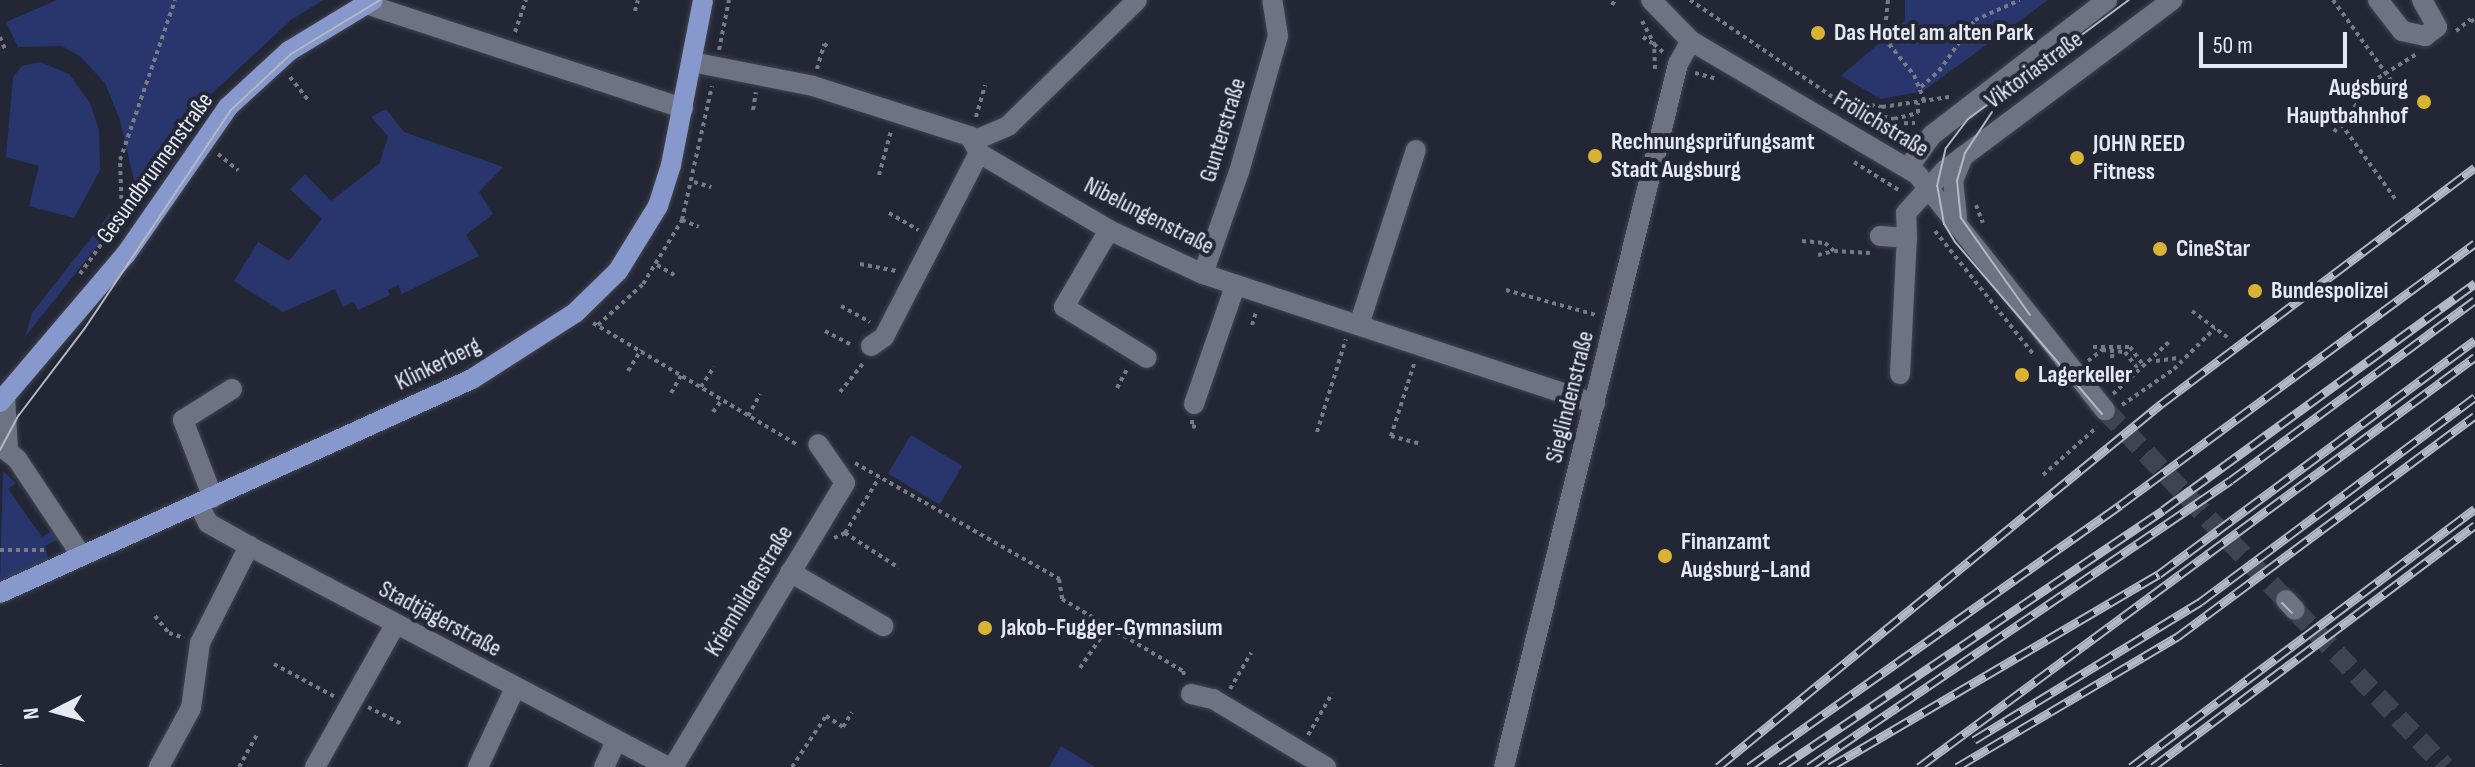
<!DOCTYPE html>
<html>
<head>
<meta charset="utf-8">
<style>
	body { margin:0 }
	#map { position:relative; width:2475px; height:767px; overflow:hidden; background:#232735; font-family:"Sofia Sans Condensed",sans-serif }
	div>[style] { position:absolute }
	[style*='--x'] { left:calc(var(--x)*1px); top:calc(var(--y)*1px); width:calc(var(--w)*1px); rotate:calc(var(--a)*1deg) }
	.green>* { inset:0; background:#29366d; transform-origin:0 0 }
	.minor-tunnel>* { height:20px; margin-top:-10px; transform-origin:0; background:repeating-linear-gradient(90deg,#404451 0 20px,transparent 0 30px) }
	.path>* { height:4px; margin-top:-2px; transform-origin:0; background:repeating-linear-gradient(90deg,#777b86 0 4px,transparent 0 8px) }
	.roads { filter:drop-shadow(0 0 2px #40444f) drop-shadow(0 0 2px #40444f) }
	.minor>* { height:20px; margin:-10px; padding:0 10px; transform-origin:10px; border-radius:10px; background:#6d7383 }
	.major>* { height:20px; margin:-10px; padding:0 10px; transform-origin:10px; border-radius:10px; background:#8798cd }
	.tram>* { height:2px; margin:-1px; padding:0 1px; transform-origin:1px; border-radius:1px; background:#b4b8c2 }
	.rail>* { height:9px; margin-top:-4.5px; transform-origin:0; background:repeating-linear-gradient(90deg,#232735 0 18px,#b4b8c2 0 36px); box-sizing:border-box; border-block:2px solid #b4b8c2 }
	.dots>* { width:22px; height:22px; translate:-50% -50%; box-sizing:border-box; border:4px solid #232735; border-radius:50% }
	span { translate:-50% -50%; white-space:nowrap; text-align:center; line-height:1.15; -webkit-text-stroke:8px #232735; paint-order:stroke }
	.poi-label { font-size:24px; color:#e6e9f2; font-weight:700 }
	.left { translate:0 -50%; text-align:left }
	.right { translate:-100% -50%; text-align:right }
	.street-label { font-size:24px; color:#e6e9f2 }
	.north { position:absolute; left:16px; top:671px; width:80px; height:80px; -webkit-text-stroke:6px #232735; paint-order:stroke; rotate:264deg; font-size:22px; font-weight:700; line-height:32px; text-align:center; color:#e6e9f2 }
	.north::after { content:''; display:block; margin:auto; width:28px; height:36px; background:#e6e9f2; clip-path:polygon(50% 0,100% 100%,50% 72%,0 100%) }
	.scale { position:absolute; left:2199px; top:32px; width:148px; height:36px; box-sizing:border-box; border:4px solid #e6e9f2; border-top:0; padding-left:10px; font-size:24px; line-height:28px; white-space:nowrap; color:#e6e9f2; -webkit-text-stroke:6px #232735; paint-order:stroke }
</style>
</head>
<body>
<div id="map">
	<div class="green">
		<i style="clip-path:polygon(57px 0,323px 0,291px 20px,206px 99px,137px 193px,120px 120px,105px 83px,81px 57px,62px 46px,18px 47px,6px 22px)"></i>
		<i style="clip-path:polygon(1905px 0,2048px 0,1923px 91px,1881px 99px,1841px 76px,1905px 21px)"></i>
		<i style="clip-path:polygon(40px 62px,69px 74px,90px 103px,99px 130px,100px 170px,74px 218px,29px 206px,39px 166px,6px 157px,13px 77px,22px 66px)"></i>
		<i style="clip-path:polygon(386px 109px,404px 132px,503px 167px,479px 192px,493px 214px,466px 235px,479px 256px,402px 294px,398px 285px,388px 290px,390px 295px,358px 310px,354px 302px,343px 307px,335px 289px,283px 312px,234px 281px,258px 242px,289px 261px,322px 219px,290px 189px,305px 174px,331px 201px,380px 163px,388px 136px,371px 117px)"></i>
		<i style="clip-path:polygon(118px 214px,117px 221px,25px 337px,32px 313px,109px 215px)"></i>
		<i style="left:911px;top:435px;width:60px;height:45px;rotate:31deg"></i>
		<i style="clip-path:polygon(3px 471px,16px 483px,8px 489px,42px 537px,55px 529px,60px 538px,45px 546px,48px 559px,0 582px)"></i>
		<i style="clip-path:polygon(1061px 746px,1095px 767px,1049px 767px)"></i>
	</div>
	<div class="minor-tunnel">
		<i style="--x:2105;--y:410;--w:262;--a:46.4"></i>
		<i style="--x:2295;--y:610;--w:217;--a:46.3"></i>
	</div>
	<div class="path">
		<i style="--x:1690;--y:0;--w:196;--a:34.2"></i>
		<i style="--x:1852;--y:110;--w:43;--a:12.1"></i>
		<i style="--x:1888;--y:0;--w:38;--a:96"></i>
		<i style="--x:1884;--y:38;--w:48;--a:51"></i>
		<i style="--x:1914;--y:75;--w:29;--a:68"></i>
		<i style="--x:2333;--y:0;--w:106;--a:54.2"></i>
		<i style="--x:1612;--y:5;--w:6;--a:-59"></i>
		<i style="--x:635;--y:11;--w:11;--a:-75"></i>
		<i style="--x:1642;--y:21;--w:26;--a:62"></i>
		<i style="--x:2456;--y:31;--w:19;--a:-39"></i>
		<i style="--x:2471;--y:19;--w:6;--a:51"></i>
		<i style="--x:515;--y:32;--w:34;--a:-71"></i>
		<i style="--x:0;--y:37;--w:16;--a:68"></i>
		<i style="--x:1643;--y:37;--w:11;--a:34"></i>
		<i style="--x:1888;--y:43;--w:15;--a:-23"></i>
		<i style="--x:1902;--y:37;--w:39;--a:6"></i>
		<i style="--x:1941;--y:41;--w:18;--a:-16"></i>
		<i style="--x:719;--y:50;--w:51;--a:-78.7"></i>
		<i style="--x:817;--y:69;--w:26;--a:-74"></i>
		<i style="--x:824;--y:44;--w:4;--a:34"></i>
		<i style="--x:1655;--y:69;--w:25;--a:-92"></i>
		<i style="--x:1654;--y:44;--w:13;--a:42"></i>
		<i style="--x:1695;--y:73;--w:23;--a:15"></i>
		<i style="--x:290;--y:77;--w:29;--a:52"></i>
		<i style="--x:1921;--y:87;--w:24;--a:-42"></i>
		<i style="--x:1939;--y:71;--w:62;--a:-54.8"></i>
		<i style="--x:1975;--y:20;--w:49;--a:-24"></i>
		<i style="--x:1839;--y:100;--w:44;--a:9.2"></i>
		<i style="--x:1882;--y:107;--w:68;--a:-8.5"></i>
		<i style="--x:753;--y:110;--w:18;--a:-81"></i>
		<i style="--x:976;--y:117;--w:33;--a:-74"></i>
		<i style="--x:1872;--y:124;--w:43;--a:-1.3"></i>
		<i style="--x:2341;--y:124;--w:94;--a:54.1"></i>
		<i style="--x:2334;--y:132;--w:70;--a:-50.8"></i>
		<i style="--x:2378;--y:78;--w:44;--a:-31.9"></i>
		<i style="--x:1888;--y:133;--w:15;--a:-67"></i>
		<i style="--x:1894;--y:119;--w:25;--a:-14"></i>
		<i style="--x:1918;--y:113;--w:10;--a:-90"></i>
		<i style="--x:218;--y:154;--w:26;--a:39"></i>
		<i style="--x:1854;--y:162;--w:54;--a:32.2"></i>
		<i style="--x:879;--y:175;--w:46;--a:-74.7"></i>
		<i style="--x:694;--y:182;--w:18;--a:16"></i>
		<i style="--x:1976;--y:205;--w:19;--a:69"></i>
		<i style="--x:889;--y:213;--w:34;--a:30"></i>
		<i style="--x:682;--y:220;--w:18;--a:22"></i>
		<i style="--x:1935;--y:231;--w:159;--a:51.4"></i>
		<i style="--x:1802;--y:241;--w:23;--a:5"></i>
		<i style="--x:1825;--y:243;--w:12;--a:42"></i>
		<i style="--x:1834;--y:251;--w:36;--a:3"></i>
		<i style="--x:1818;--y:255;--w:16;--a:-14"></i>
		<i style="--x:860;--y:264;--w:37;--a:11"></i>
		<i style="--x:657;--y:265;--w:20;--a:30"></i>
		<i style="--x:80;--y:274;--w:72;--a:-54.6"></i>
		<i style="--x:122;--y:215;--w:55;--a:-92.1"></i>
		<i style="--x:120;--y:160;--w:169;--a:-71"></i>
		<i style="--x:1506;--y:290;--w:93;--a:15.5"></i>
		<i style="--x:841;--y:306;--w:33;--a:29"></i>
		<i style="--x:2192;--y:311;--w:44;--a:36.6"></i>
		<i style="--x:593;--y:323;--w:239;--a:30.8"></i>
		<i style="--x:598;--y:325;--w:61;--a:-42.3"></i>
		<i style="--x:643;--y:284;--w:75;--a:-58.6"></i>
		<i style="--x:682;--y:220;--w:137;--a:-77.4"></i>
		<i style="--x:1252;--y:325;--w:14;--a:-73"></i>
		<i style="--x:825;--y:331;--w:30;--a:28"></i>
		<i style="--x:2093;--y:347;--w:37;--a:0"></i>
		<i style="--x:2130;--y:347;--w:24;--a:54"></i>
		<i style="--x:2088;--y:361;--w:18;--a:-38"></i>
		<i style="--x:2102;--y:350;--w:23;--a:5"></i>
		<i style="--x:2125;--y:352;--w:20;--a:53"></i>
		<i style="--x:2156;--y:361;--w:22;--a:-8"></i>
		<i style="--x:1414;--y:364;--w:76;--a:107.7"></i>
		<i style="--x:1391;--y:436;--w:30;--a:15"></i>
		<i style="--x:628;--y:371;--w:25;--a:-58"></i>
		<i style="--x:2109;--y:382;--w:31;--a:-83"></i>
		<i style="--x:701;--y:387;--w:24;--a:-57"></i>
		<i style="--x:1117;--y:388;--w:21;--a:-62"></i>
		<i style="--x:840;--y:392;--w:36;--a:-51"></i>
		<i style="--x:671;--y:393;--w:20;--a:-60"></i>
		<i style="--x:2113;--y:394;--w:76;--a:-42.9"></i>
		<i style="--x:2122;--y:405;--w:63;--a:-34.7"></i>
		<i style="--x:2174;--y:369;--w:58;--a:-45"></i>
		<i style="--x:713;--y:412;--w:14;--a:-54"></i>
		<i style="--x:748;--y:416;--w:25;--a:-61"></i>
		<i style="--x:1192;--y:420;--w:6;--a:90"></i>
		<i style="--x:1192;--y:426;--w:7;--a:16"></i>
		<i style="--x:1317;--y:432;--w:97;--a:-72.7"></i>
		<i style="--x:855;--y:463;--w:235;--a:29.6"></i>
		<i style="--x:1059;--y:579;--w:20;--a:81"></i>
		<i style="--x:1062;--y:599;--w:141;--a:30.8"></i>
		<i style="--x:1183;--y:671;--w:6;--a:72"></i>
		<i style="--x:2043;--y:475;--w:72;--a:-41.6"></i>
		<i style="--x:845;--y:533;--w:64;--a:32.9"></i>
		<i style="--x:834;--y:538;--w:12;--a:-24"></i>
		<i style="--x:845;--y:533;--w:65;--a:-58.3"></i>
		<i style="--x:0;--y:550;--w:47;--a:0"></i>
		<i style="--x:155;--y:616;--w:22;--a:51"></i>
		<i style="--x:169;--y:633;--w:16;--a:18"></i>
		<i style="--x:274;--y:664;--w:69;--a:28.4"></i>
		<i style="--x:1080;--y:668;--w:50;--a:-55.7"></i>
		<i style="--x:1230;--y:689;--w:42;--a:-59.7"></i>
		<i style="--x:368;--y:707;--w:37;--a:27"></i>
		<i style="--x:1308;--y:735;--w:48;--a:-59.7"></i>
		<i style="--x:0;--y:765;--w:1;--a:-90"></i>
		<i style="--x:239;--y:767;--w:37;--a:-61"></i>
		<i style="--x:792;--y:767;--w:61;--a:-56.3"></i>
		<i style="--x:826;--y:716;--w:20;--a:33"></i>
		<i style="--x:843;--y:727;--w:17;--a:-59"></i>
	</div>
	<div class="roads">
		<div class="minor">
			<i style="--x:1651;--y:0;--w:57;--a:45.7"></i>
			<i style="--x:1691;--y:41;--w:262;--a:30.5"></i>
			<i style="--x:1917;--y:174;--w:302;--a:51.5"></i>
			<i style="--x:2378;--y:0;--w:39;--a:52"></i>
			<i style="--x:2402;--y:31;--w:24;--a:12"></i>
			<i style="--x:2425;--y:36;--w:15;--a:-37"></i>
			<i style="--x:2437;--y:27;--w:31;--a:-119"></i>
			<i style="--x:366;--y:4;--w:334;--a:18.2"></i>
			<i style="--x:692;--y:62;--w:123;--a:11.2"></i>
			<i style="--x:813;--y:86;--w:165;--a:17.7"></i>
			<i style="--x:970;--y:136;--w:19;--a:62"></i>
			<i style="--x:979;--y:153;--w:151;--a:30.6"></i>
			<i style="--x:1109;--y:230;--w:104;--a:25.1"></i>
			<i style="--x:1203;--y:274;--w:413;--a:18.3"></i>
			<i style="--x:973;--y:141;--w:38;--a:-23"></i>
			<i style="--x:1008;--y:126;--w:180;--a:-44.3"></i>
			<i style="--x:1908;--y:168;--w:41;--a:-54"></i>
			<i style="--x:1932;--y:135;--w:221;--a:-37.6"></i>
			<i style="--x:1957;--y:218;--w:37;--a:-96"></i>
			<i style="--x:1953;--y:181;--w:27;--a:-68"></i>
			<i style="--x:1109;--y:230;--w:89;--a:120.3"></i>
			<i style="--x:1064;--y:307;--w:97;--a:31.6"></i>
			<i style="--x:1880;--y:236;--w:27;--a:4"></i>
			<i style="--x:1907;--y:238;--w:25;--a:-92"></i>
			<i style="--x:1906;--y:213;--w:58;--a:-47.8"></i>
			<i style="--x:1945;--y:170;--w:284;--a:-36.8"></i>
			<i style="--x:1203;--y:274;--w:108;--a:-70.6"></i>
			<i style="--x:1239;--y:172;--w:141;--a:-74"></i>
			<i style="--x:1278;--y:36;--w:36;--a:-99"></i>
			<i style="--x:1359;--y:325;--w:184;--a:-72"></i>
			<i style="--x:871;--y:346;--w:16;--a:-35"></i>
			<i style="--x:884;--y:337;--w:207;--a:-62.7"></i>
			<i style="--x:1900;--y:374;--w:136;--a:-87.1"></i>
			<i style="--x:5;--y:395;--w:55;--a:86.9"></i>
			<i style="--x:1194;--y:404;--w:125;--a:-70.8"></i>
			<i style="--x:0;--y:446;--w:21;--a:37"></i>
			<i style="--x:17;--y:459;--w:115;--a:56.3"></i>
			<i style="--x:213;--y:498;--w:84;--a:-111"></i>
			<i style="--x:183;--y:420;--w:58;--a:-32.3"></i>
			<i style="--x:199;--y:505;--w:20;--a:63"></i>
			<i style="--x:208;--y:523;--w:47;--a:29.3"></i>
			<i style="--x:249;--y:546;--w:475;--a:27.8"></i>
			<i style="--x:790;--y:572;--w:108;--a:30.1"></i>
			<i style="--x:2286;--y:600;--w:13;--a:48"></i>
			<i style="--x:1191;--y:694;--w:23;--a:13"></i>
			<i style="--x:1213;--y:699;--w:132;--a:31"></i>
			<i style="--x:159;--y:767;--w:67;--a:-61.5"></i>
			<i style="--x:191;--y:708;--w:66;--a:-82.1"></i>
			<i style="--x:200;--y:643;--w:109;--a:-63.2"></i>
			<i style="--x:315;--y:767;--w:163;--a:-60.6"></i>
			<i style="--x:478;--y:767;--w:87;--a:-64.9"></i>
			<i style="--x:604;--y:767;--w:29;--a:-65"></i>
			<i style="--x:673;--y:767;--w:332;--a:-58.8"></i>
			<i style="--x:845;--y:483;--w:47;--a:-124.7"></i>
			<i style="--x:1504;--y:767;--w:724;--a:-76.1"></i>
			<i style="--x:1678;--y:64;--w:26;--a:-61"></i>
		</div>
		<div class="major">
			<i style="--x:0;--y:402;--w:194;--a:-49.6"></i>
			<i style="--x:126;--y:254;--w:179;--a:-55.2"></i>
			<i style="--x:228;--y:107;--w:83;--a:-42.6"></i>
			<i style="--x:289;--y:51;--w:98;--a:-31.3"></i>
			<i style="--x:0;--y:593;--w:518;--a:-24.39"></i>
			<i style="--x:472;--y:379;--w:122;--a:-32.7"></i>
			<i style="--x:575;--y:313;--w:60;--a:-44.3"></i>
			<i style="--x:618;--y:271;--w:76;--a:-58.4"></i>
			<i style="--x:658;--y:206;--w:43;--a:-72.4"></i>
			<i style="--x:671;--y:165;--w:168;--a:-79"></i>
		</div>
	</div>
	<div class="tram">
		<i style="--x:1992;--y:112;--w:49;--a:123.4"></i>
		<i style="--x:1965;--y:153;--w:29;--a:106"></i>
		<i style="--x:1957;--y:181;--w:37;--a:84"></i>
		<i style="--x:1961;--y:218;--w:119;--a:54.6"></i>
		<i style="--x:2102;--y:414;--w:226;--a:-130.5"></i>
		<i style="--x:1955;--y:242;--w:21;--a:-121"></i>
		<i style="--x:1944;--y:224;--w:39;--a:-100"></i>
		<i style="--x:1937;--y:186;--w:39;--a:-77"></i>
		<i style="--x:1946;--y:148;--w:36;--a:-53"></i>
		<i style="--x:1968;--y:119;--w:200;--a:-36.5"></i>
		<i style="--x:0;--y:450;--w:40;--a:-62"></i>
		<i style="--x:19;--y:415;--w:109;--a:-52.8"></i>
		<i style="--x:85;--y:328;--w:262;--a:-56.2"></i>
		<i style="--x:231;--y:110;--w:82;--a:-43"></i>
		<i style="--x:291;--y:54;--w:104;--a:-31.2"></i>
		<i style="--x:2282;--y:603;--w:14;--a:45"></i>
	</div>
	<div class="rail">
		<i style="--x:1974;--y:740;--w:265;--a:-31.4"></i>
		<i style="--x:2200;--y:602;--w:343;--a:-36.7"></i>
		<i style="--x:1718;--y:767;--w:573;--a:-39.33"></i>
		<i style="--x:2161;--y:404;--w:393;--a:-37"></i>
		<i style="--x:1749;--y:767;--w:454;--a:-35.2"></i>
		<i style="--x:2120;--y:505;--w:441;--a:-36.4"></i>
		<i style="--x:1781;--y:767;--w:460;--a:-33.9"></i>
		<i style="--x:2163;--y:510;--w:386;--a:-36"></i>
		<i style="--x:1809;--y:767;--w:510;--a:-34.22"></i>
		<i style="--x:2231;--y:480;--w:303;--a:-36.4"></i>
		<i style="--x:1830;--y:767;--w:381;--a:-30.4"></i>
		<i style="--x:2159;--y:574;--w:393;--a:-36.5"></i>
		<i style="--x:1919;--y:767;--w:691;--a:-36.41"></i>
		<i style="--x:1957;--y:767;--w:256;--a:-30.6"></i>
		<i style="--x:2177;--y:637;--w:371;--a:-36.6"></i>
		<i style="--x:2131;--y:767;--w:430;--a:-36.9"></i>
		<i style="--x:2153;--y:767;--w:403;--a:-36.9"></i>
	</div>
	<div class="dots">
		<i style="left:1818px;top:33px;background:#dab333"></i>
		<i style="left:2424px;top:102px;background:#dab333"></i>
		<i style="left:1595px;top:156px;background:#dab333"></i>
		<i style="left:2077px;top:158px;background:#dab333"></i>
		<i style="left:2160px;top:249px;background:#dab333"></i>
		<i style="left:2255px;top:291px;background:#dab333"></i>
		<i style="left:2022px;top:375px;background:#dab333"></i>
		<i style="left:1665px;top:556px;background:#dab333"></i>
		<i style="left:985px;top:628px;background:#dab333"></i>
	</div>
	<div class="poi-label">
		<span class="left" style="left:1834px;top:33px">Das Hotel am alten Park</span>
		<span class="right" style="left:2408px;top:102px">Augsburg<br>Hauptbahnhof</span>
		<span class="left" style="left:1611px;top:156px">Rechnungsprüfungsamt<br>Stadt Augsburg</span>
		<span class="left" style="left:2093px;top:158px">JOHN REED<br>Fitness</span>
		<span class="left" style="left:2176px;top:249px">CineStar</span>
		<span class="left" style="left:2271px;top:291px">Bundespolizei</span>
		<span class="left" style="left:2038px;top:375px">Lagerkeller</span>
		<span class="left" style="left:1681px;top:556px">Finanzamt<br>Augsburg-Land</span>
		<span class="left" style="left:1001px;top:628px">Jakob-Fugger-Gymnasium</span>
	</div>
	<div class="street-label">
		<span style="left:2034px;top:70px;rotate:-36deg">Viktoriastraße</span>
		<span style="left:1881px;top:124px;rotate:31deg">Frölichstraße</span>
		<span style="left:1223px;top:130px;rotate:-73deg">Gunterstraße</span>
		<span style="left:155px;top:168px;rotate:-54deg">Gesundbrunnenstraße</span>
		<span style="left:1149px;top:216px;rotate:27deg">Nibelungenstraße</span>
		<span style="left:438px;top:364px;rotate:-26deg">Klinkerberg</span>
		<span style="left:1570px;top:397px;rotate:-76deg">Sieglindenstraße</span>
		<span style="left:749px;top:591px;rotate:-59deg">Kriemhildenstraße</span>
		<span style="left:440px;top:619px;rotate:28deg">Stadtjägerstraße</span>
	</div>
	<div class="north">N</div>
	<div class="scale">50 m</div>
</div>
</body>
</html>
